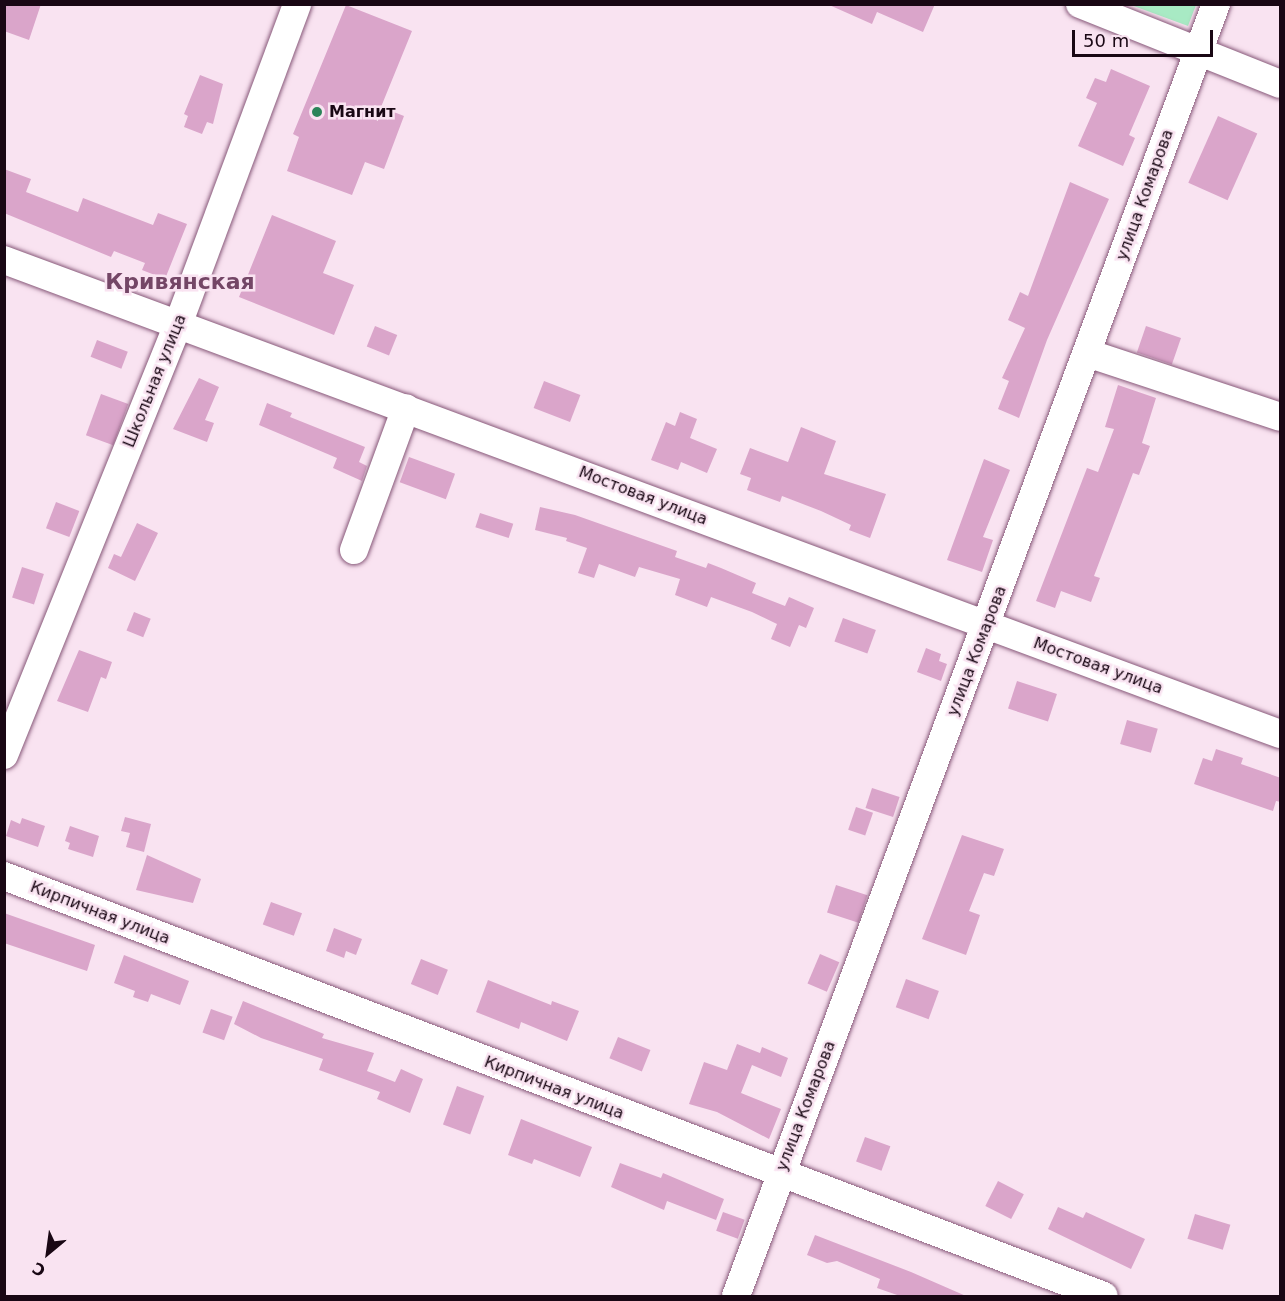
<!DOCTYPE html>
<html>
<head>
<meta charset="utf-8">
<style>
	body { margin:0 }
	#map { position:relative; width:1285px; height:1301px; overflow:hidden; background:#f9e3f1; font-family:"DejaVu Sans",sans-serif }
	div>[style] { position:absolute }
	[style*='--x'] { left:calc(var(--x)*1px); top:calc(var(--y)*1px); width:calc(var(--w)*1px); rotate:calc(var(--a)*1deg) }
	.green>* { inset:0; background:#a8eac4 }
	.building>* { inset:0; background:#daa5ca; transform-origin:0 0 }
	.roads { filter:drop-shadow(0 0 2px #875879) drop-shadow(0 0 2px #875879) }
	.minor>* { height:28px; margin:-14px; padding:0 14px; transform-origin:14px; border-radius:14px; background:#fff }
	.dots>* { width:16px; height:16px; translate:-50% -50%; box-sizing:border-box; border:3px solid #f9e3f1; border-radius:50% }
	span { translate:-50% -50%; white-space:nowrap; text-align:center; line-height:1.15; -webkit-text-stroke:5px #f9e3f1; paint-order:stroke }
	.poi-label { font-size:16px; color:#190714; font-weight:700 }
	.left { translate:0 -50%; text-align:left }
	.street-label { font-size:16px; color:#190714 }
	.district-label { font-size:22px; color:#744666; font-weight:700 }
	.frame { position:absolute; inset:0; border:6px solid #190714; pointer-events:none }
	.north { position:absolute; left:18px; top:1223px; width:60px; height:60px; -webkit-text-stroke:4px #f9e3f1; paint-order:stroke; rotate:209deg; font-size:16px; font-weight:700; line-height:24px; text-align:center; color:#190714 }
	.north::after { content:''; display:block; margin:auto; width:21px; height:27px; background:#190714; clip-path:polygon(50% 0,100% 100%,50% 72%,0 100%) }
	.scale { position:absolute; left:1072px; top:30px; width:141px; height:27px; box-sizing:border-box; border:3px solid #190714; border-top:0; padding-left:8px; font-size:18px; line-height:21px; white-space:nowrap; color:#190714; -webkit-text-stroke:4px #f9e3f1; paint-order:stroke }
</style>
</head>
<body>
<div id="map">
	<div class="green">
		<i style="clip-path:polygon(1131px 5px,1196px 5px,1188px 26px)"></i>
	</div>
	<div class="building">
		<i style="clip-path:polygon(4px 4px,41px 4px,29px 40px,4px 31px)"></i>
		<i style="clip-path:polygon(827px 4px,935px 4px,923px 32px,877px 12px,872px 24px)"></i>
		<i style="clip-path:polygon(346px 5px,412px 31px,381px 107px,404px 116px,384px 169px,365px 162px,352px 195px,287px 171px,299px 137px,293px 134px)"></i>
		<i style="clip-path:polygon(1111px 69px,1150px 86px,1129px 135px,1135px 138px,1123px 166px,1078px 146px,1097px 103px,1086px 98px,1095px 78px,1106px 82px)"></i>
		<i style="clip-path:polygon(200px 75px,223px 84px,213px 124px,207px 122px,202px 134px,184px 127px,188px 116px,184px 114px)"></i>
		<i style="left:1218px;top:116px;width:43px;height:73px;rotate:24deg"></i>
		<i style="clip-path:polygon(4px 169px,31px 179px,26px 192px,78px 212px,83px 198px,153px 225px,158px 213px,187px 224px,165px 279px,142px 270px,145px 263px,114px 251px,111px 257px,4px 213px)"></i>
		<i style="clip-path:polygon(1070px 182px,1109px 199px,1047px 340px,1019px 418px,998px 409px,1009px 381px,1002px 378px,1025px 328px,1008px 320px,1020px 292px,1028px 296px)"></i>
		<i style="clip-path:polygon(272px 215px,336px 241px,323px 273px,354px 285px,334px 335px,239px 297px)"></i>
		<i style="left:375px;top:326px;width:24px;height:22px;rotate:22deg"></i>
		<i style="left:1146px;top:326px;width:37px;height:28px;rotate:19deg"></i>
		<i style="left:97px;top:340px;width:33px;height:18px;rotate:21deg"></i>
		<i style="clip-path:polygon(199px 378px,219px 387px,205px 420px,214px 423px,207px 442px,173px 429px)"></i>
		<i style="left:544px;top:381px;width:39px;height:29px;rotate:21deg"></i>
		<i style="clip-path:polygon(1118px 385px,1156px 398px,1142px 443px,1150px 446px,1139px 475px,1133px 473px,1094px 576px,1100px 578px,1091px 602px,1061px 591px,1055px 608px,1036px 601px,1087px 468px,1098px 472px,1114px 429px,1105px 427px)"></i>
		<i style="left:101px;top:394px;width:29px;height:44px;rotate:20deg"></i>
		<i style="clip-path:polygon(267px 403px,292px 413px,290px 417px,365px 447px,359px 462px,367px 466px,362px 481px,333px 468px,337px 458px,259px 425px)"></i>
		<i style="clip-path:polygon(680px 412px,697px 419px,690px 438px,717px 449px,707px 473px,681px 462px,678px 470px,651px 460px,666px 422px,675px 426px)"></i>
		<i style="clip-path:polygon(801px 427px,836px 441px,824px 474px,886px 494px,870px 538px,849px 530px,851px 525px,821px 511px,782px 496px,780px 502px,747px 490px,751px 478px,740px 474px,750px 448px,788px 462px)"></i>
		<i style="left:409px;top:457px;width:49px;height:27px;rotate:20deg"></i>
		<i style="clip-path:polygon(984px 459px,1010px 470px,983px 537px,993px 540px,982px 572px,947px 560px)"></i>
		<i style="left:56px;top:502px;width:25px;height:28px;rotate:21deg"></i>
		<i style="clip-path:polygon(540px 507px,575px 515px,677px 551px,675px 557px,706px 568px,708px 563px,721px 568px,756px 583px,752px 593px,785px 606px,789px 597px,814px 608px,806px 628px,799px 625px,790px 647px,771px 639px,777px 624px,752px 612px,711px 597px,707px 607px,675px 595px,680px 579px,639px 567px,635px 577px,599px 564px,594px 578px,578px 573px,587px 548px,566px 541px,567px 538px,535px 530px)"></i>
		<i style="left:480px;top:513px;width:35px;height:15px;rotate:18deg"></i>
		<i style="clip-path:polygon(137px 523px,158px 533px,135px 581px,108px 568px,114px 554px,121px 557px)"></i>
		<i style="left:22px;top:567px;width:23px;height:32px;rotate:18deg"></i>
		<i style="left:134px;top:612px;width:18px;height:20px;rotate:22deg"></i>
		<i style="left:843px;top:618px;width:35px;height:25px;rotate:20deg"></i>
		<i style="clip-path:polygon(926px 648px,941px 654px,939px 661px,947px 664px,941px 681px,917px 672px)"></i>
		<i style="clip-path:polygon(79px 650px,112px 662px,106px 679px,101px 677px,88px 712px,57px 701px)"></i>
		<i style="left:1017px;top:681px;width:42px;height:29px;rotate:18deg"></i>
		<i style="left:1127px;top:720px;width:32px;height:25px;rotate:16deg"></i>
		<i style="clip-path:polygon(1216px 749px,1243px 758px,1241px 764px,1281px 778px,1281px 802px,1276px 801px,1273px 811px,1194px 784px,1203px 758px,1212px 761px)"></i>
		<i style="left:872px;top:788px;width:29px;height:21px;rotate:18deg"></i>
		<i style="left:856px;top:807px;width:18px;height:24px;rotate:19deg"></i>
		<i style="clip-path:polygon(125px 817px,151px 824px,144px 852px,126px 847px,130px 833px,121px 831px)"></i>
		<i style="clip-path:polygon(22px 818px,45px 826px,38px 847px,6px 836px,11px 820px,20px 824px)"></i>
		<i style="clip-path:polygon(70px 826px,99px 836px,93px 857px,68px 849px,70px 843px,65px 841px)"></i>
		<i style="clip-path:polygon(962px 835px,1004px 849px,994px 876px,984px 873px,969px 911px,980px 915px,966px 955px,922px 939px)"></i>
		<i style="clip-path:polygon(147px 855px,201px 879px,193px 903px,136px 890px)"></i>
		<i style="left:836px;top:885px;width:33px;height:29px;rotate:18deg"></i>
		<i style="left:271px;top:902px;width:33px;height:24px;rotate:20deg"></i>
		<i style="clip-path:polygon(4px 913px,95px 945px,87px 971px,4px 943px)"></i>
		<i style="clip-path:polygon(334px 928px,362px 939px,356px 955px,346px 951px,344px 958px,326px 951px)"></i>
		<i style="left:820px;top:954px;width:21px;height:32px;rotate:23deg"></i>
		<i style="clip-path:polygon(124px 955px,189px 981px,180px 1005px,151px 994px,148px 1002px,133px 997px,135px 991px,114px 983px)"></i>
		<i style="left:421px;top:959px;width:29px;height:27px;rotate:22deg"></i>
		<i style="left:906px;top:979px;width:35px;height:30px;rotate:20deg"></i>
		<i style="clip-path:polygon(488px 980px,551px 1005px,552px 1001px,579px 1011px,567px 1041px,521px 1022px,519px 1029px,476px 1012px)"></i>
		<i style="clip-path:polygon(243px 1001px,324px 1034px,322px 1038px,374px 1053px,367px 1071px,395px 1082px,401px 1069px,423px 1079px,410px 1113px,377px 1099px,380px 1092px,319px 1070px,323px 1059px,261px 1038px,234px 1024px)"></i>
		<i style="left:211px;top:1009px;width:23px;height:25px;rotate:20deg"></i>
		<i style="left:618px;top:1037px;width:35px;height:23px;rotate:22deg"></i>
		<i style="clip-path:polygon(737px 1044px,760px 1053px,762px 1047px,788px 1058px,781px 1077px,752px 1065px,741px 1093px,781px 1109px,769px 1139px,717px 1112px,689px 1104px,704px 1062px,727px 1070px)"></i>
		<i style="left:457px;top:1086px;width:29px;height:41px;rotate:20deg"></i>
		<i style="clip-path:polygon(521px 1119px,592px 1147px,580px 1177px,534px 1159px,532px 1164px,508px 1155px)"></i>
		<i style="left:865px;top:1137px;width:27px;height:26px;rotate:20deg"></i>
		<i style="clip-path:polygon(620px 1163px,661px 1178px,663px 1173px,724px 1199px,716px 1220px,667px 1201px,664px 1210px,611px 1187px)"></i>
		<i style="left:998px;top:1181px;width:29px;height:28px;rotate:27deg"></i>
		<i style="clip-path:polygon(1058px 1207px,1083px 1218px,1086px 1212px,1145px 1239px,1131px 1269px,1048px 1229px)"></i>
		<i style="left:723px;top:1212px;width:23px;height:20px;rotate:20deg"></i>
		<i style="left:1195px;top:1214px;width:37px;height:26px;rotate:17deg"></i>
		<i style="clip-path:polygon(815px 1235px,911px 1272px,966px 1296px,900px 1296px,877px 1288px,880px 1279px,837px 1261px,827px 1263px,807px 1255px)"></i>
	</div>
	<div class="roads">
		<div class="minor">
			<i style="--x:1080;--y:4;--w:215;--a:21.8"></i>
			<i style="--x:4;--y:260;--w:1361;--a:20.38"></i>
			<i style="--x:1087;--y:353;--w:203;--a:18.3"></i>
			<i style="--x:354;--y:550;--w:151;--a:-69.9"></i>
			<i style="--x:4;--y:755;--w:467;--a:-68"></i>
			<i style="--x:179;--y:322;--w:339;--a:-69.6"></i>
			<i style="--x:4;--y:876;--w:1177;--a:20.9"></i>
			<i style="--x:736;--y:1296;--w:1378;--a:-69.62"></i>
		</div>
	</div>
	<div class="dots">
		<i style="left:317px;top:112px;background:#2b8459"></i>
	</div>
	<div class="poi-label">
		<span class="left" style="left:329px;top:112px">Магнит</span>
	</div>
	<div class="street-label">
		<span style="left:1145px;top:195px;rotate:-70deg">улица Комарова</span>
		<span style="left:155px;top:381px;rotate:-68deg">Школьная улица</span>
		<span style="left:643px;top:496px;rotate:21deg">Мостовая улица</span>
		<span style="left:977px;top:651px;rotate:-69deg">улица Комарова</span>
		<span style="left:1098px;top:666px;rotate:20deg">Мостовая улица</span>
		<span style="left:100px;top:913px;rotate:21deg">Кирпичная улица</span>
		<span style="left:554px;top:1088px;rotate:21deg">Кирпичная улица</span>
		<span style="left:806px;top:1106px;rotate:-69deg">улица Комарова</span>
	</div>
	<div class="district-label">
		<span style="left:180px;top:282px">Кривянская</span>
	</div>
	<div class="frame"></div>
	<div class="north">С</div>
	<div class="scale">50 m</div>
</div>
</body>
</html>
